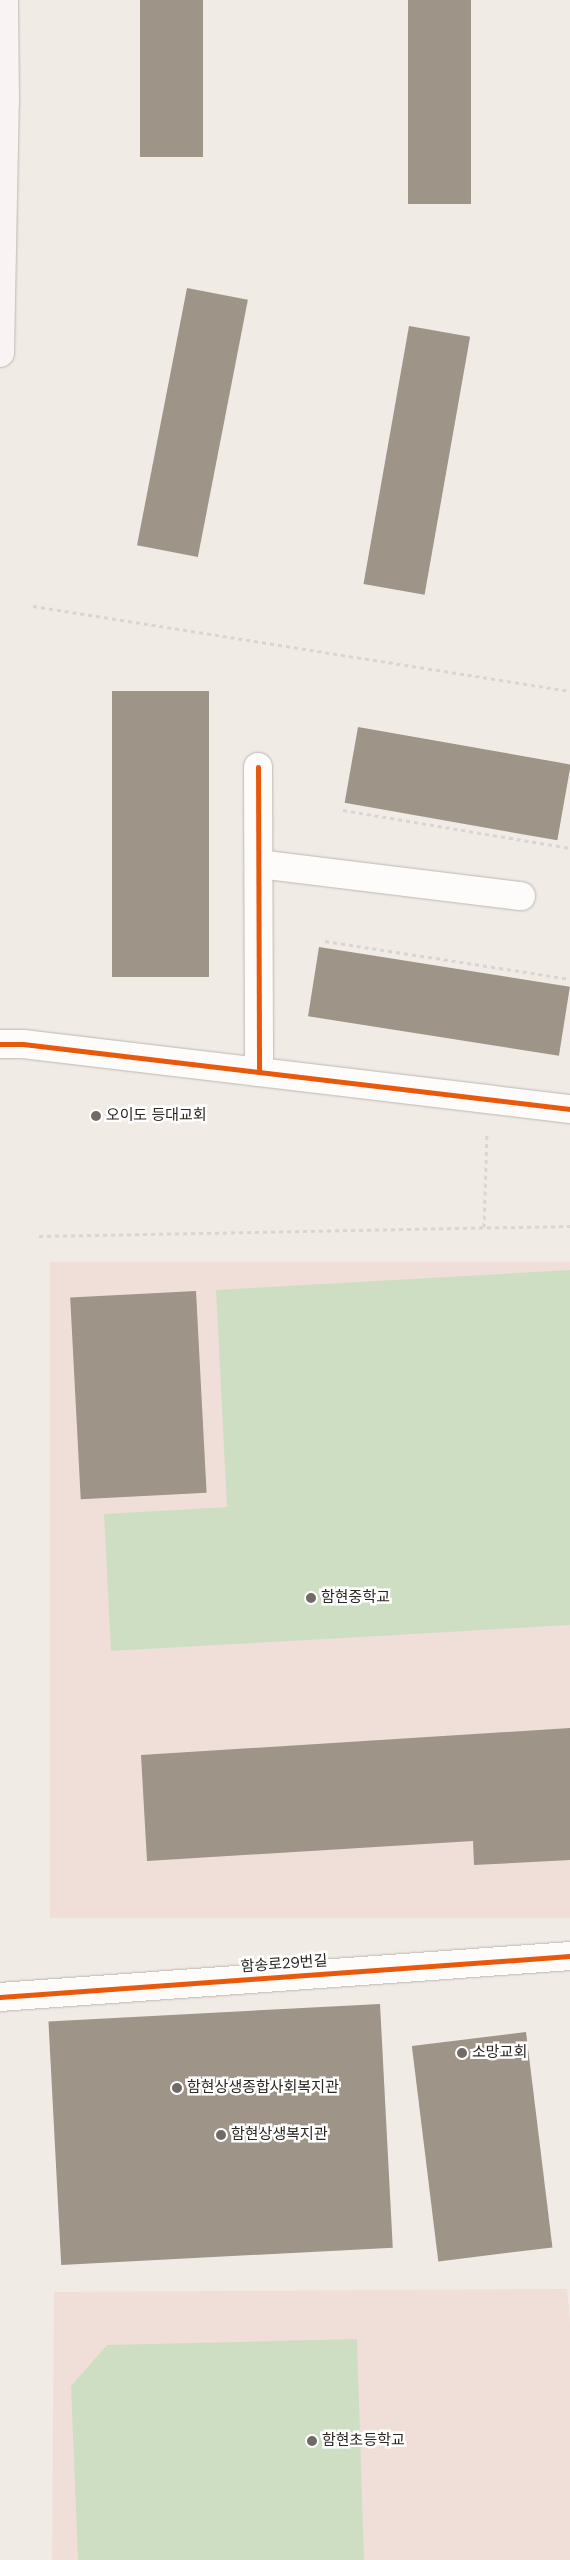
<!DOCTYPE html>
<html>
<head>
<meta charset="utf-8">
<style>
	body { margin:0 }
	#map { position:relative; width:570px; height:2560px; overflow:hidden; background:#f1ebe5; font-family:"DM Sans","Noto Sans KR",sans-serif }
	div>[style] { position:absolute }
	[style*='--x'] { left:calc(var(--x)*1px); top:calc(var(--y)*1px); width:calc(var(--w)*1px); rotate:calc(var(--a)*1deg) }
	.education>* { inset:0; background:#f0dfd8; transform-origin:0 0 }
	.green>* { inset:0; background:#cedec3 }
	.building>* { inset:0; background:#9e9488; transform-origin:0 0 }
	.path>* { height:3px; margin-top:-1.5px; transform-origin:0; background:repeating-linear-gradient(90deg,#d8d6d4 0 4px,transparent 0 8px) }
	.roads { filter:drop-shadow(0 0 1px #bcb7b2) drop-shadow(0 0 1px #bcb7b2) }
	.minor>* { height:28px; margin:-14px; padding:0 14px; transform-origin:14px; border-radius:14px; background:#fdfcfb }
	.major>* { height:28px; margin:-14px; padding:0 14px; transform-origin:14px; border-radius:14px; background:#f9f4f3 }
	.cycleway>* { height:5px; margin:-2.5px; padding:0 2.5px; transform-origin:2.5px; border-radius:2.5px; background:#e8590c }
	.dots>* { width:14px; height:14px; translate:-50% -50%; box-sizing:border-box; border:2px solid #fff; border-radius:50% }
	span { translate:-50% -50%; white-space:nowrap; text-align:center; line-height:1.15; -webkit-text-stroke:5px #fff; paint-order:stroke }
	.poi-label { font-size:15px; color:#2a2622 }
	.left { translate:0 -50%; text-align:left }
	.street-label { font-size:15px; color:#2a2622 }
</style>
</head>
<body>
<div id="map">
	<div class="education">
		<i style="left:570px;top:1262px;width:656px;height:520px;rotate:90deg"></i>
		<i style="clip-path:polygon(567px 2289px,570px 2323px,570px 2560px,52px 2560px,54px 2292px)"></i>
	</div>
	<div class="green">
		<i style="clip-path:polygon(570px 1270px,570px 1625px,111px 1651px,104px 1514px,227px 1507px,216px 1290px)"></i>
		<i style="clip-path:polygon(357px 2339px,364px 2560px,78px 2560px,71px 2386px,107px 2345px)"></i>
	</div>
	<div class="building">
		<i style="left:140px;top:0;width:63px;height:157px"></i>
		<i style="left:408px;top:0;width:63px;height:204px"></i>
		<i style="left:187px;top:288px;width:62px;height:262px;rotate:11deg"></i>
		<i style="left:409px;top:326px;width:62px;height:262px;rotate:10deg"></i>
		<i style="left:209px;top:691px;width:286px;height:97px;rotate:90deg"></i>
		<i style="left:358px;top:727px;width:216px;height:77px;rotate:10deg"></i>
		<i style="left:319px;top:947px;width:254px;height:70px;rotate:9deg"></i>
		<i style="left:196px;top:1291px;width:202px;height:126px;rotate:87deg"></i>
		<i style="clip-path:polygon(570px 1728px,570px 1860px,474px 1865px,473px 1841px,147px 1861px,141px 1755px)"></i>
		<i style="left:380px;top:2004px;width:244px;height:332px;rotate:87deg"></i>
		<i style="left:526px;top:2032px;width:217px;height:115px;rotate:83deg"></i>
	</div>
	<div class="path">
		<i style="--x:33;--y:606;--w:544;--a:8.99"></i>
		<i style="--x:343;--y:810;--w:230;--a:9.5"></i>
		<i style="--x:325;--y:941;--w:248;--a:8.8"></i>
		<i style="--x:484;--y:1227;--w:94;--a:-88.2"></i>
		<i style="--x:39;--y:1236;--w:531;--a:-1.08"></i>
	</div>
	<div class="roads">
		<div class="minor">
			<i style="--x:258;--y:767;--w:305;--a:89.8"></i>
			<i style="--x:259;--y:864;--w:264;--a:7"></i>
			<i style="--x:0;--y:1044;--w:23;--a:0"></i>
			<i style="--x:23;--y:1044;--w:551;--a:6.78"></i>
			<i style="--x:0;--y:1997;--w:571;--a:-4.11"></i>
		</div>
		<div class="major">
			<i style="--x:0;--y:353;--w:251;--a:-88.9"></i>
			<i style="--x:5;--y:102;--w:102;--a:-90.6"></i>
		</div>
	</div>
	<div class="cycleway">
		<i style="--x:258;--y:767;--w:305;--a:89.8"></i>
		<i style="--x:0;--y:1044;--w:23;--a:0"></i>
		<i style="--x:23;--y:1044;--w:551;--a:6.78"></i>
		<i style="--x:0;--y:1997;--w:571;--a:-4.11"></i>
	</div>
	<div class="dots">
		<i style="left:96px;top:1116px;background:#706b66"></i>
		<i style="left:311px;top:1598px;background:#706b66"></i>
		<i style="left:462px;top:2053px;background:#706b66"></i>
		<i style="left:177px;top:2088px;background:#706b66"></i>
		<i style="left:221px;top:2135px;background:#706b66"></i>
		<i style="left:312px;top:2441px;background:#706b66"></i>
	</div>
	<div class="poi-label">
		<span class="left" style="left:106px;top:1116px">오이도 등대교회</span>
		<span class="left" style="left:321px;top:1598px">함현중학교</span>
		<span class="left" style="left:472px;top:2053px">소망교회</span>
		<span class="left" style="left:187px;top:2088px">함현상생종합사회복지관</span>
		<span class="left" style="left:231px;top:2135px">함현상생복지관</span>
		<span class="left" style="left:322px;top:2441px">함현초등학교</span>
	</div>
	<div class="street-label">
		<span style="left:284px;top:1964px;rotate:-4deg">함송로29번길</span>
	</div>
</div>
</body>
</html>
